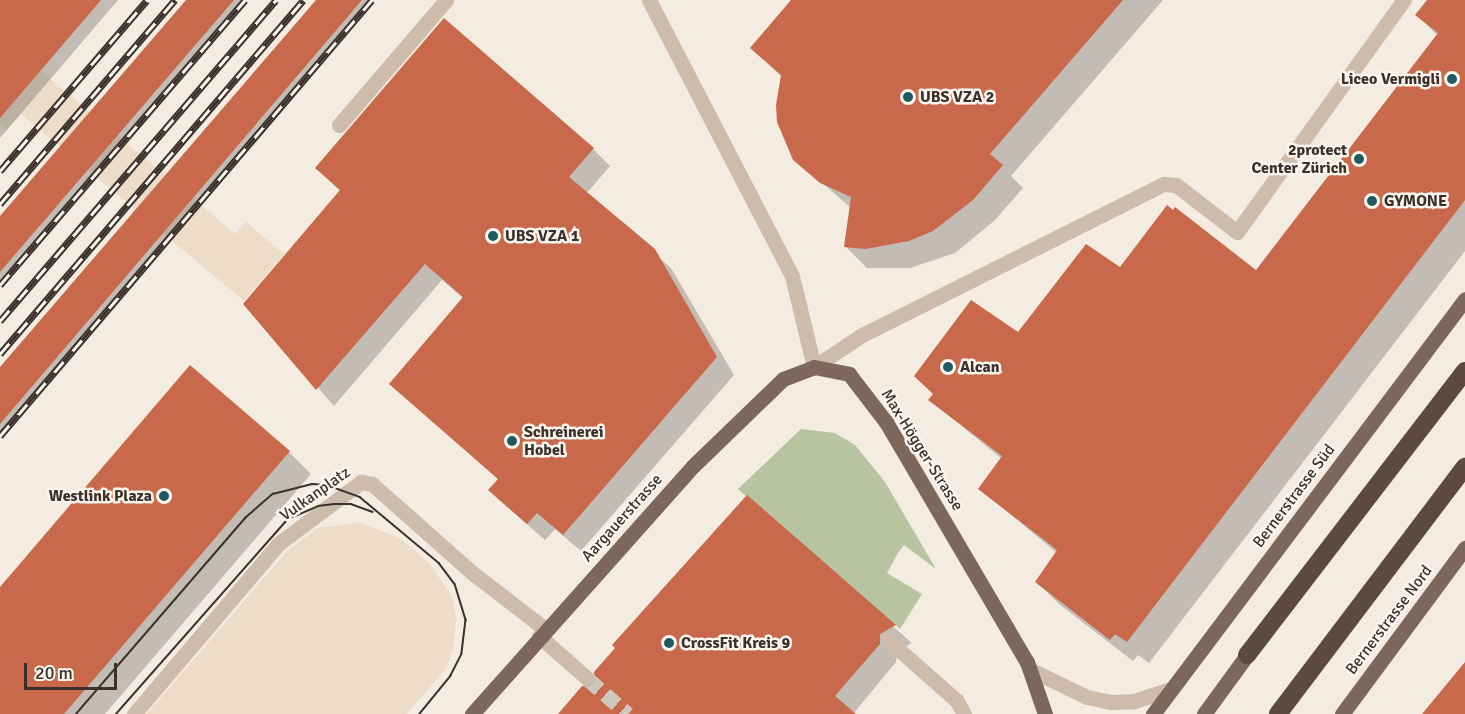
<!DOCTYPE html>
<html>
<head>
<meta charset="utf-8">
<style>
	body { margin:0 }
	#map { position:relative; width:1465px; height:714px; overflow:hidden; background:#f4ebe1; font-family:Signika,sans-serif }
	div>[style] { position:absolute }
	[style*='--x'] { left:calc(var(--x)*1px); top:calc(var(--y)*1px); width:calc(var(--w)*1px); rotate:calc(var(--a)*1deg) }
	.green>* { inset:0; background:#b8c4a0 }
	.plaza>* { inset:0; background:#ecdcc8 }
	.shadow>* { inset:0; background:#0003 }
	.building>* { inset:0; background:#c8694b }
	.minor-tunnel>* { height:15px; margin-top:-7.5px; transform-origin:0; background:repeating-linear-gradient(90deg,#cfc6bd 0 15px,transparent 0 23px) }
	.minor>* { height:15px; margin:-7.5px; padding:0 7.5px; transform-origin:7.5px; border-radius:7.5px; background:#cdbbac }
	.major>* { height:15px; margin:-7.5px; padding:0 7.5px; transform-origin:7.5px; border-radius:7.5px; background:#7d675c }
	.highway>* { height:18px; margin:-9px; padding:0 9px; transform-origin:9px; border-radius:9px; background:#5c4a42 }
	.tram>* { height:1.5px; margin:-0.75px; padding:0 0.75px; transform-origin:0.75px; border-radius:0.75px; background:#3b302b }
	.rail>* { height:7px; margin-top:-3.5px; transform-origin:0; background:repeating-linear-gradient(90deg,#fbf5ee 0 14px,#3b302b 0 28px); box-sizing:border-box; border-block:2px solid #3b302b }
	.dots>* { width:16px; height:16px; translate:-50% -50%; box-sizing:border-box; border:3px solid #fbf5ee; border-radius:50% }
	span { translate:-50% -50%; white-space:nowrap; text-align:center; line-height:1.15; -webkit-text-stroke:5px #fbf5ee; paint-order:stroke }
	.poi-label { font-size:16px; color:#3b302b; font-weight:700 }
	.right { translate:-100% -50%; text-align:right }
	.left { translate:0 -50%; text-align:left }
	.street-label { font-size:16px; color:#3b302b }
	.scale { position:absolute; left:24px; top:663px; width:93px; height:27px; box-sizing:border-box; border:3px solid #3b302b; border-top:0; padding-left:8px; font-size:18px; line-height:21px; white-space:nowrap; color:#3b302b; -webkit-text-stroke:4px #fbf5ee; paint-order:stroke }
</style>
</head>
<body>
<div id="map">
	<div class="green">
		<i style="clip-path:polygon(801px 429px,835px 433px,855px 445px,885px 482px,936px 569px,904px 545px,898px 553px,887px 573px,922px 594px,900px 629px,738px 489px)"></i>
	</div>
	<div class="plaza">
		<i style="clip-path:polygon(36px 67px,235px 234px,246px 222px,284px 254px,244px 301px,21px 114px,7px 130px,0 125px,0 99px)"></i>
		<i style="clip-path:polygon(360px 522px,401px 539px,429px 563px,452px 597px,456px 617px,453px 650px,446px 668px,407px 714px,147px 714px,287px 551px,318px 528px)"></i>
	</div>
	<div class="shadow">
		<i style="clip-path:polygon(0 0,118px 0,0 138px)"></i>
		<i style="clip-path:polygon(188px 0,242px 0,0 282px,0 218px)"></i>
		<i style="clip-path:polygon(318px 0,370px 0,0 433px,0 370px)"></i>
		<i style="clip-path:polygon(793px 0,1163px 0,1011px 176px,1023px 188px,994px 221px,955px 253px,910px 268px,867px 268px,845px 246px,851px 208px,795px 159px,782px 77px,752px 48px)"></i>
		<i style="clip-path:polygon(1429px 0,1465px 0,1465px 251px,1149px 663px,1138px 655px,1133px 661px,1059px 604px,1037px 582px,1057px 553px,980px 489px,1002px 459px,930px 400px,1019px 335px,1120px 269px,1257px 272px,1438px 36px,1417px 15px)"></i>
		<i style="clip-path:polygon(593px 149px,610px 166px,586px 194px,671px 268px,734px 375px,581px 551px,555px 529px,545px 540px,507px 507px,490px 490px,499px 480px,391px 383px,464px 299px,442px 280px,334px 406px,245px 304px,341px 192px,317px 168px)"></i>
		<i style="clip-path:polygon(289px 452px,311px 474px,105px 714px,0 714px,0 589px)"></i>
		<i style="clip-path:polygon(747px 498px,912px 643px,897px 651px,896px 662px,853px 714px,560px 714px,596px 687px)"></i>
	</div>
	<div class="building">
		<i style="clip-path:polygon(0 0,101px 0,0 118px)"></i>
		<i style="clip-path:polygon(186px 0,234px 0,0 272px,0 216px)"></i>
		<i style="clip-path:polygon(316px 0,362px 0,0 424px,0 367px)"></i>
		<i style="clip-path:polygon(791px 0,1123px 0,990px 154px,1003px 165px,973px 200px,933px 231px,909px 241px,866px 249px,844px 247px,851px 197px,820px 183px,793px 160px,777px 122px,776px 105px,781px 75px,750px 48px)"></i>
		<i style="clip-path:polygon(1427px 0,1465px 0,1465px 200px,1127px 642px,1115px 634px,1110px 640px,1035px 582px,1057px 550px,978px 489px,1002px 456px,928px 400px,933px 394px,914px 376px,971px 300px,1018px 332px,1086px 244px,1120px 267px,1167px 205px,1173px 210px,1175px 207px,1256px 270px,1438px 33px,1415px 15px)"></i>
		<i style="clip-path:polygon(444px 18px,594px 148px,569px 177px,655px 249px,717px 357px,563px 535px,537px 513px,527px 524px,488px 490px,498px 479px,389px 384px,463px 297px,425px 264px,316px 390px,243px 304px,340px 190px,315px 168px)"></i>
		<i style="clip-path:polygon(190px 365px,290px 451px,64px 714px,0 714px,0 587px)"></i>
		<i style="clip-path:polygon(747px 495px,896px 625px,880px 634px,880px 644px,835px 696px,856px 714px,558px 714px,582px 686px,596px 685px,594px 672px,615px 648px,612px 645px)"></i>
		<i style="clip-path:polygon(1465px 662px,1465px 714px,1422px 714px)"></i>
	</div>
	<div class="minor-tunnel">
		<i style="--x:588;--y:679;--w:53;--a:41.2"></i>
	</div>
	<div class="minor">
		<i style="--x:649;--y:0;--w:311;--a:62.6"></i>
		<i style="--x:792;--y:276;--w:94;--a:76.4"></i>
		<i style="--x:814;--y:367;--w:58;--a:-33.7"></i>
		<i style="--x:862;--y:335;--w:338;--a:-26.6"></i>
		<i style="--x:1164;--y:184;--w:12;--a:5"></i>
		<i style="--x:1176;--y:185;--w:77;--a:37.6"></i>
		<i style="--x:1237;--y:232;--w:286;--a:-54.3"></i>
		<i style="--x:339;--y:125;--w:165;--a:-49.4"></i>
		<i style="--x:539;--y:636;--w:65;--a:41.3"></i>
		<i style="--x:888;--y:640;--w:92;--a:41.5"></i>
		<i style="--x:957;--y:701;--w:15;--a:62"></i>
		<i style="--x:1031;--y:670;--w:62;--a:25.7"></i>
		<i style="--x:1087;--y:697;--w:25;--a:12"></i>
		<i style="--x:1111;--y:702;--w:23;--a:-2"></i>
		<i style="--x:1134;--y:701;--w:38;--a:-18"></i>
		<i style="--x:134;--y:714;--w:223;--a:-49.7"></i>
		<i style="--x:278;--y:544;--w:104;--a:-36.8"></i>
		<i style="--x:361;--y:482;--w:11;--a:10"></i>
		<i style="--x:372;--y:484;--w:137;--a:41.5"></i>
		<i style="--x:475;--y:575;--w:88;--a:37.6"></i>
	</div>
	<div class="major">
		<i style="--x:472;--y:714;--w:332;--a:-48.3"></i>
		<i style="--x:693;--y:466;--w:125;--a:-44"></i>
		<i style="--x:783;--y:379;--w:33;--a:-21"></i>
		<i style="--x:814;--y:367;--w:36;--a:11"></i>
		<i style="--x:849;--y:374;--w:61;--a:52.4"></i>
		<i style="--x:886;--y:422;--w:278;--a:59.6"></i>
		<i style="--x:1027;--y:662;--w:55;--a:70.9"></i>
		<i style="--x:1153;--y:714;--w:519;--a:-53.06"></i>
		<i style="--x:1204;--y:714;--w:73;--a:-53.9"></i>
		<i style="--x:1342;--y:714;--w:207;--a:-53.5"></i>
	</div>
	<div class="highway">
		<i style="--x:1247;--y:655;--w:358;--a:-52.5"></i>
		<i style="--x:1278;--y:714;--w:310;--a:-52.9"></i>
	</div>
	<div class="tram">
		<i style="--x:76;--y:714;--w:259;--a:-49.2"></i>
		<i style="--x:245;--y:518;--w:37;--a:-41"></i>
		<i style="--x:273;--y:494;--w:40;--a:-14.4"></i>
		<i style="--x:312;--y:484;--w:15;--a:4"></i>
		<i style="--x:327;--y:485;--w:35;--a:20"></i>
		<i style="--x:360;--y:497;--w:103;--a:39.9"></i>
		<i style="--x:439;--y:563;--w:26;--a:53"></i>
		<i style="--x:455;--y:584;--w:38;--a:73"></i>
		<i style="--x:466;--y:620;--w:34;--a:97"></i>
		<i style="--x:462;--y:654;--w:25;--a:117"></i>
		<i style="--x:451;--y:676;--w:49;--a:129.2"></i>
		<i style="--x:116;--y:714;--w:260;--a:-48.6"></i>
		<i style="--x:288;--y:519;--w:33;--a:-23"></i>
		<i style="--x:318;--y:506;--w:16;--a:-7"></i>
		<i style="--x:334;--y:504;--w:17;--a:0"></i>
		<i style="--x:351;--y:504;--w:23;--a:20"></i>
	</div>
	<div class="rail">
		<i style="--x:0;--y:171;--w:225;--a:-49.3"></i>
		<i style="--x:0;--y:204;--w:269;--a:-49.4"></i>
		<i style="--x:0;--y:285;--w:376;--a:-49.3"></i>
		<i style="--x:0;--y:321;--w:423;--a:-49.3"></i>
		<i style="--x:0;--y:354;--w:466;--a:-49.4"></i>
		<i style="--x:0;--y:436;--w:573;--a:-49.53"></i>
	</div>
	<div class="dots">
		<i style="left:1452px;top:79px;background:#1f5a5e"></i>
		<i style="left:908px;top:97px;background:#1f5a5e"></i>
		<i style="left:1359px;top:159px;background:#1f5a5e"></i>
		<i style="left:1372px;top:201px;background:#1f5a5e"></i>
		<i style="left:493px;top:236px;background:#1f5a5e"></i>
		<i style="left:948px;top:367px;background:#1f5a5e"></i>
		<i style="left:512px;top:441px;background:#1f5a5e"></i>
		<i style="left:164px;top:496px;background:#1f5a5e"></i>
		<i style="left:669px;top:643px;background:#1f5a5e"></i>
	</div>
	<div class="poi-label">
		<span class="right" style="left:1440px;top:79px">Liceo Vermigli</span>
		<span class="left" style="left:920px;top:97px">UBS VZA 2</span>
		<span class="right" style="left:1347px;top:159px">2protect<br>Center Zürich</span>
		<span class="left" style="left:1384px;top:201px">GYMONE</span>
		<span class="left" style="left:505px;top:236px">UBS VZA 1</span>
		<span class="left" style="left:960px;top:367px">Alcan</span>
		<span class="left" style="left:524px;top:441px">Schreinerei<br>Hobel</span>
		<span class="right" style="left:152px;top:496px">Westlink Plaza</span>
		<span class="left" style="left:681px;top:643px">CrossFit Kreis 9</span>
	</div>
	<div class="street-label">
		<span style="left:922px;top:450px;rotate:58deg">Max-Högger-Strasse</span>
		<span style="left:315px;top:494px;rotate:-35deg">Vulkanplatz</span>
		<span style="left:1294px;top:496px;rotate:-53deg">Bernerstrasse Süd</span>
		<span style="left:622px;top:518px;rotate:-48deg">Aargauerstrasse</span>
		<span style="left:1389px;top:620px;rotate:-53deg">Bernerstrasse Nord</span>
	</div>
	<div class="scale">20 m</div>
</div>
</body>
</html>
